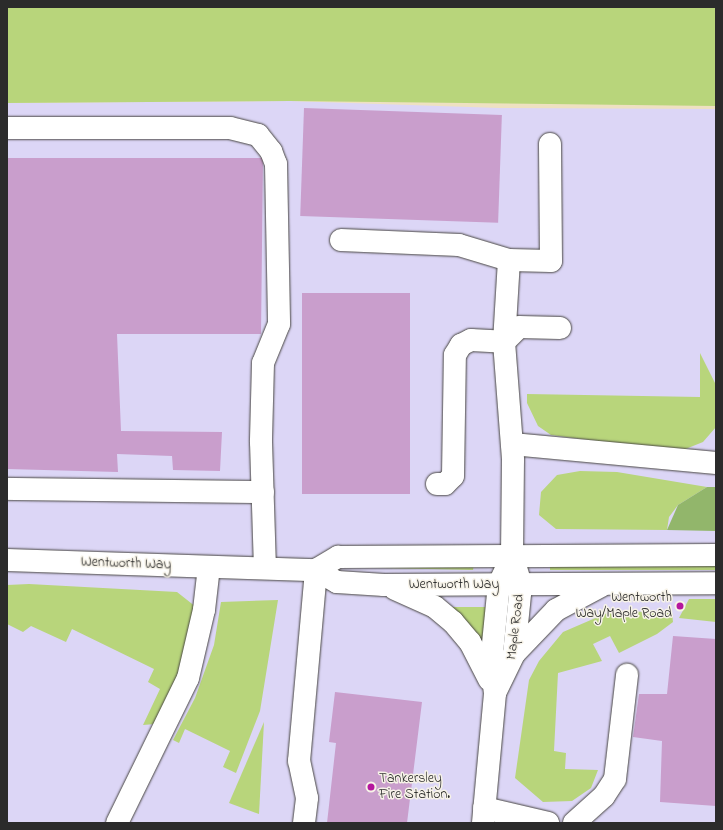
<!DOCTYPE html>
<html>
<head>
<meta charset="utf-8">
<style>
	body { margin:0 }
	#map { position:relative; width:723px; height:830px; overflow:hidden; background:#eee1c1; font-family:"Indie Flower",sans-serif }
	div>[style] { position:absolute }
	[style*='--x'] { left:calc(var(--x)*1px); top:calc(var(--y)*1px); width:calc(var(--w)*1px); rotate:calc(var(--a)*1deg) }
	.built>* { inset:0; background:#dcd6f6 }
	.green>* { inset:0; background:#b8d57b; transform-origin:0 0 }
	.forest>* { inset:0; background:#92b66b }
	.building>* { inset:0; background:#c99ecc; transform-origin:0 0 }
	.roads { filter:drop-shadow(0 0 1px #484642) drop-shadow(0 0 1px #484642) }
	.minor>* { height:22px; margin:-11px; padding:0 11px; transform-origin:11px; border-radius:11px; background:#fff }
	.dots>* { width:11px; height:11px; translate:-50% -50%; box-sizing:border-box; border:2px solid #f7f3e8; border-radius:50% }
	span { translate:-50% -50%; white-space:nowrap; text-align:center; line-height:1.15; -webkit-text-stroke:3px #f7f3e8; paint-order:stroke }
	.street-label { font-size:14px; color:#2b2b2b }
	.poi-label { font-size:14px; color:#2b2b2b }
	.right { translate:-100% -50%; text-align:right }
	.left { translate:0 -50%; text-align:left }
	.frame { position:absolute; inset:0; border:8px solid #2b2b2b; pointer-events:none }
</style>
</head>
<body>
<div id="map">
	<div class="built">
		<i style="clip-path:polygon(290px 101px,499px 108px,716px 109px,716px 823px,7px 823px,7px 103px)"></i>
	</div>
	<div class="green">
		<i style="clip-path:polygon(7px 7px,716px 7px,716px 106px,290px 101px,7px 103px)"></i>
		<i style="clip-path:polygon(700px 353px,716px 385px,716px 427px,703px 442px,678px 452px,551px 435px,538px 426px,527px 403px,527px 394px,700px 397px)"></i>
		<i style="clip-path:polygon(580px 471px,617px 472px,707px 487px,678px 505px,669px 517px,667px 530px,556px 529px,539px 515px,541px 492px,557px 475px)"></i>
		<i style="clip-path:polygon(474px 564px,473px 570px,338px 567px)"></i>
		<i style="left:550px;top:564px;width:166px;height:6px"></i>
		<i style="clip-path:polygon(29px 584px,177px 592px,196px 607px,183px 669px,155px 724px,143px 725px,160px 689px,148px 682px,154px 669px,72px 629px,66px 642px,31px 626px,23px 632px,7px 624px,7px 585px)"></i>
		<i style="clip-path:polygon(689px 599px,716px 599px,716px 622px,679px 618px)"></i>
		<i style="clip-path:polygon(278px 600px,260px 711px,236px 773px,223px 767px,230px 751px,185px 729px,179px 743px,173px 740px,195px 698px,214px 645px,221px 602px)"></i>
		<i style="clip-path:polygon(449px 607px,488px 607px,483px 647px)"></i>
		<i style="clip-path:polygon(624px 611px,672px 613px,673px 622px,657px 634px,619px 653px,610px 636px,593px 644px,602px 661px,558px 673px,554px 751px,566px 753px,565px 769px,598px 770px,591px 788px,572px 801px,543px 802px,515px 778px,529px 680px,539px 661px,563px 632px,607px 613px)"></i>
		<i style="clip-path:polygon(264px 722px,259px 814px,229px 803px)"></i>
	</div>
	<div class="forest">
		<i style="clip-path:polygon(707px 487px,716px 487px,716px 531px,667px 530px,678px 505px)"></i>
	</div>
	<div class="building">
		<i style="left:304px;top:108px;width:198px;height:108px;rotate:2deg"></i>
		<i style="clip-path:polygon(7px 158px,263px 158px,261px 334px,117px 334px,121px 431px,222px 432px,220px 471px,173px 470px,172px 456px,117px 454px,118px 472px,7px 469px)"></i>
		<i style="left:302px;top:293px;width:108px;height:201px"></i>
		<i style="clip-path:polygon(673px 636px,716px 639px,716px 806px,660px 802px,662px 741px,633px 737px,639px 694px,667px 694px)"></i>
		<i style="clip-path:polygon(335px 692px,422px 702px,407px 823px,327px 823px,336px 743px,329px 742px)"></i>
	</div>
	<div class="roads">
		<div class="minor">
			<i style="--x:7;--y:128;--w:223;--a:0"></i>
			<i style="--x:230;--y:128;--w:29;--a:14"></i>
			<i style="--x:258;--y:135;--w:21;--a:51"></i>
			<i style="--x:271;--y:151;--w:14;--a:69"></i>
			<i style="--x:276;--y:164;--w:160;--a:88.9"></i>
			<i style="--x:279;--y:324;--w:42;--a:112.3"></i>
			<i style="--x:263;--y:363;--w:79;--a:91.5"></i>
			<i style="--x:261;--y:442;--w:126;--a:88.2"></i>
			<i style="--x:341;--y:240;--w:118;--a:2.4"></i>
			<i style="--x:459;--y:245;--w:52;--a:16.7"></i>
			<i style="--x:504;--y:342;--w:82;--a:-86.5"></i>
			<i style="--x:509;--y:260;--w:42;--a:1.4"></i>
			<i style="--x:551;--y:261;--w:117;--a:-90.5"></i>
			<i style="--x:504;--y:342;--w:21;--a:-45"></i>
			<i style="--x:519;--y:327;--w:41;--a:1.4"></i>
			<i style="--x:512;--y:444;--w:205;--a:5.3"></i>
			<i style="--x:437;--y:484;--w:8;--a:0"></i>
			<i style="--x:445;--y:484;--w:11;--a:-45"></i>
			<i style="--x:453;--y:476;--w:121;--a:-89.1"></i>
			<i style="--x:455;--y:355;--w:12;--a:-59"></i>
			<i style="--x:461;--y:345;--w:11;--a:-27"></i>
			<i style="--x:471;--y:340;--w:33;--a:3"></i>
			<i style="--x:504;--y:342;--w:118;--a:85.6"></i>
			<i style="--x:513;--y:460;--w:95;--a:90.6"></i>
			<i style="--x:512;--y:555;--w:31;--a:73"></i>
			<i style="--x:521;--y:585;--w:69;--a:95.8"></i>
			<i style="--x:514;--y:654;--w:43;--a:116"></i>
			<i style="--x:7;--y:489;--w:256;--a:0.7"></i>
			<i style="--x:7;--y:560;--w:309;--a:1.9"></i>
			<i style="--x:316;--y:570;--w:24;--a:30"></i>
			<i style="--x:337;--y:582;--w:47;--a:3.7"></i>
			<i style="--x:384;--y:585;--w:332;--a:-0.3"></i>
			<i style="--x:316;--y:570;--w:26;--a:-31"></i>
			<i style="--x:338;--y:557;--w:378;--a:-0.3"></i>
			<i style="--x:395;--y:589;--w:44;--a:24.2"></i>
			<i style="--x:435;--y:607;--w:23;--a:40"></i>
			<i style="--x:453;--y:622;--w:26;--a:50"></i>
			<i style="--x:470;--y:642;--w:42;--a:62.8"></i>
			<i style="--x:514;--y:654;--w:61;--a:-46.3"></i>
			<i style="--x:556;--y:610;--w:51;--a:-28.1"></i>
			<i style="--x:484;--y:808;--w:66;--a:13.2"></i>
			<i style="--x:117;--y:823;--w:161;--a:-63.9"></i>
			<i style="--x:188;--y:678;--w:70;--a:-76.8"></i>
			<i style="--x:204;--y:610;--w:43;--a:-83.4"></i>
			<i style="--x:304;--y:823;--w:25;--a:-83"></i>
			<i style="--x:307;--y:798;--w:38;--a:-102"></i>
			<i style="--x:299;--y:761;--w:192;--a:-84.9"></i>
			<i style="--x:483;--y:823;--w:131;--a:-84.7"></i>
			<i style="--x:495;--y:693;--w:30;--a:-98"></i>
			<i style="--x:491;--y:663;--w:79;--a:-84.2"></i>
			<i style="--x:499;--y:584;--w:14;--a:-65"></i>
			<i style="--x:574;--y:823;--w:40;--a:-42"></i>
			<i style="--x:604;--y:796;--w:20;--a:-57"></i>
			<i style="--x:615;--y:779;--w:105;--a:-83.4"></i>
		</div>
	</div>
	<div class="dots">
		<i style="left:680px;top:606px;background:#b5179e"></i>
		<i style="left:371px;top:787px;background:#b5179e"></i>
	</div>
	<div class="street-label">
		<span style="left:126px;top:564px;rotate:2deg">Wentworth Way</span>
		<span style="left:454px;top:585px">Wentworth Way</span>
		<span style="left:516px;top:627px;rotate:-83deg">Maple Road</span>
	</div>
	<div class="poi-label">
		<span class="right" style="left:672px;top:606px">Wentworth<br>Way/Maple Road</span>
		<span class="left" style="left:379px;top:787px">Tankersley<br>Fire Station.</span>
	</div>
	<div class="frame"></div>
</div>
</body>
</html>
